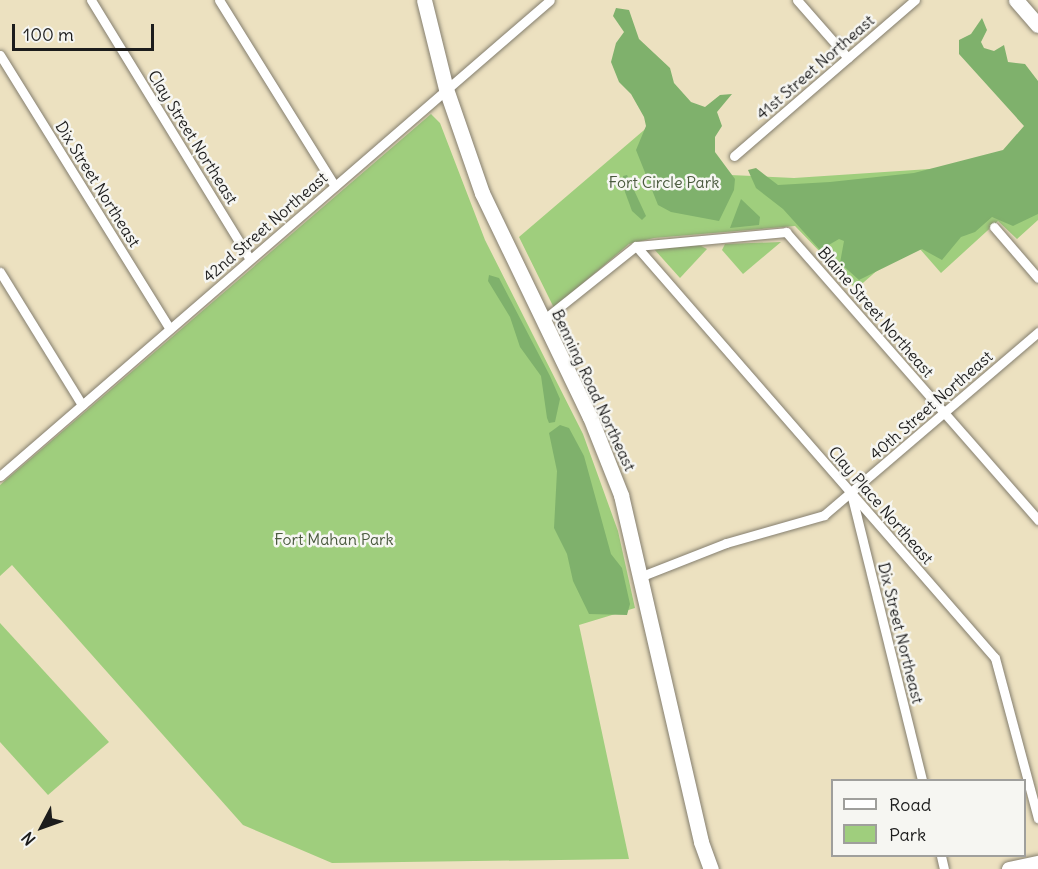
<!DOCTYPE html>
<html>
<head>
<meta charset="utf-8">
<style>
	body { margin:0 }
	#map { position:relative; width:1038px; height:869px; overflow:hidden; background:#ece1c0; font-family:Delius,sans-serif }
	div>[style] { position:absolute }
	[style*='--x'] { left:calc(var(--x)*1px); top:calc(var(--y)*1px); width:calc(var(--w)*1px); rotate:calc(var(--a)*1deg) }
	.green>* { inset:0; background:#9fce7d }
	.forest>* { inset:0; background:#7fb16c }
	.roads { filter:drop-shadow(0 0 2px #847e6e) drop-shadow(0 0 2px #847e6e) }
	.minor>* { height:9px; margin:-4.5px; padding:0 4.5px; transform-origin:4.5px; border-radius:4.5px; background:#fff }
	.secondary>* { height:14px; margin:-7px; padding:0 7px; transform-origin:7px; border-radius:7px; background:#fff }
	.primary>* { height:15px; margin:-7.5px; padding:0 7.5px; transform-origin:7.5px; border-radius:7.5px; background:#fff }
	span { translate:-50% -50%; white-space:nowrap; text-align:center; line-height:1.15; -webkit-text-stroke:5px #f6f6f2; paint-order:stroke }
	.street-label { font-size:16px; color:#1c1c1c }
	.park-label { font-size:16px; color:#4a5a3e }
	.legend { position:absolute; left:831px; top:779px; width:195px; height:78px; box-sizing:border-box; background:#f6f6f2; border:2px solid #9f9f9c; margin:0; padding:8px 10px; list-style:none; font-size:18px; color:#1c1c1c }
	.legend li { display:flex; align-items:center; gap:12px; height:30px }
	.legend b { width:30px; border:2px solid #9f9f9c }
	.north { position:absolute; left:12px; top:797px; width:60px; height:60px; -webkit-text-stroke:4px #f6f6f2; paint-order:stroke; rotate:229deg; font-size:16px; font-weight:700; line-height:24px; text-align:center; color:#1c1c1c }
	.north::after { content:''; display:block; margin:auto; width:21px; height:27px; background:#1c1c1c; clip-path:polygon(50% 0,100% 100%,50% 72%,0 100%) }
	.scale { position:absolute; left:12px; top:24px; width:142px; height:27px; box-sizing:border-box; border:3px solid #1c1c1c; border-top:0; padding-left:8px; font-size:18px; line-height:21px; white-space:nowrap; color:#1c1c1c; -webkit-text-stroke:4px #f6f6f2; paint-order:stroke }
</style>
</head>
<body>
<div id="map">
	<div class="green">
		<i style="clip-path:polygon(664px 113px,730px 175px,794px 178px,990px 165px,1038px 123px,1038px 220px,1017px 239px,998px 221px,941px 273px,920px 249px,904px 247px,856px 289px,795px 226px,654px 238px,629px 244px,554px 308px,519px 237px)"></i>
		<i style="clip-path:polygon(431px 114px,440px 123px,485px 240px,583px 434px,618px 531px,635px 608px,579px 625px,629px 859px,332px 863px,243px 825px,12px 565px,0 576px,0 485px)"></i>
		<i style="clip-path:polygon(781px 242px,743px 274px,722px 250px,725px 244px)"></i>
		<i style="clip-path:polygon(699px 245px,707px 249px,680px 278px,654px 249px)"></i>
		<i style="clip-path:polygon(0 623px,109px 742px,48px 795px,0 742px)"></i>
	</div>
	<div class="forest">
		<i style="clip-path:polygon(616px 8px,629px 10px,639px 39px,670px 68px,674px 83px,691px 102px,705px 107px,720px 95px,732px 94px,717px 112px,722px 126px,715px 137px,715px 152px,735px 179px,734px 190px,719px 221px,671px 212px,658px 205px,636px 150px,646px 126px,644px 117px,631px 94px,619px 82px,611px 62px,616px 43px,624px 32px,613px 16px)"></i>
		<i style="clip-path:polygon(982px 18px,987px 30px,981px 42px,984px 48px,994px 51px,1004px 45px,1008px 62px,1025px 64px,1038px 81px,1038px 214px,1013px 226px,992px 217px,975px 232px,961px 237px,942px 260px,922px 249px,859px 280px,840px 263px,844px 241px,839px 239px,820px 250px,783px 209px,756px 188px,748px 170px,756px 168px,778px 185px,830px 182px,914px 173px,1003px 150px,1024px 126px,959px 54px,959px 40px,971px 34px)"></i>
		<i style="clip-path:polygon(627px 175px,646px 216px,642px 220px,632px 211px,625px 192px,623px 176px)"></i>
		<i style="clip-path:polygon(741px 199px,760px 217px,759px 225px,730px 228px)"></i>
		<i style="clip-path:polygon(489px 275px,499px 278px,550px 376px,560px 399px,555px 422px,549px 423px,547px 418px,541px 376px,520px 347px,510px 317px,488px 281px)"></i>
		<i style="clip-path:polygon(560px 425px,569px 428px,584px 456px,611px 554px,622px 568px,630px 604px,627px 615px,589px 614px,573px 581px,567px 554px,554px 528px,557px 471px,549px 433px)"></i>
	</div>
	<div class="roads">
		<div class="minor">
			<i style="--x:91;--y:0;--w:304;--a:58.5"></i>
			<i style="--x:219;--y:0;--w:219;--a:58.1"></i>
			<i style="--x:797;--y:0;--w:77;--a:48.7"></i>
			<i style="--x:0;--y:55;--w:322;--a:58.2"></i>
			<i style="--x:734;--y:156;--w:239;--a:-40.8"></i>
			<i style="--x:994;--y:227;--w:67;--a:49.2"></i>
			<i style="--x:636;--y:246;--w:546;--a:48.93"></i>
			<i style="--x:995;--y:658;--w:166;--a:75"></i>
			<i style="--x:0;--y:272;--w:156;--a:58.3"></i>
			<i style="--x:542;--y:321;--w:120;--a:-38.6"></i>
			<i style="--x:636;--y:246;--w:151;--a:-5.3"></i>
			<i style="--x:786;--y:232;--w:383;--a:48.8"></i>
			<i style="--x:0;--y:476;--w:727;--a:-40.87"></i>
			<i style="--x:852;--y:497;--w:292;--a:76.1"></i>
			<i style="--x:642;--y:576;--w:90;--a:-21.4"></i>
			<i style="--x:726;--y:543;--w:102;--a:-15.9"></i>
			<i style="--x:824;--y:515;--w:282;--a:-40.5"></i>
			<i style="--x:941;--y:856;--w:13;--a:77"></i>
		</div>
		<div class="secondary">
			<i style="--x:1009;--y:869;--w:30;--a:-12"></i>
		</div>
		<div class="primary">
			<i style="--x:424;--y:0;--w:92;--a:76.1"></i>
			<i style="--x:446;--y:89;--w:110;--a:70.9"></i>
			<i style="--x:482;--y:193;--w:249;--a:64.3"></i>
			<i style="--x:590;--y:417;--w:84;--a:68.3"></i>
			<i style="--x:621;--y:495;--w:356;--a:77"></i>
			<i style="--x:701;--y:842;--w:29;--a:70"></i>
			<i style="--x:1016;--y:0;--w:33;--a:49"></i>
		</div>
	</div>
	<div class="street-label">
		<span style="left:815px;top:67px;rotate:-41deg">41st Street Northeast</span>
		<span style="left:193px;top:137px;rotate:58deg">Clay Street Northeast</span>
		<span style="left:98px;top:184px;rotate:58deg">Dix Street Northeast</span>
		<span style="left:265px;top:227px;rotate:-41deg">42nd Street Northeast</span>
		<span style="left:876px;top:312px;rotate:49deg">Blaine Street Northeast</span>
		<span style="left:594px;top:390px;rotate:65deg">Benning Road Northeast</span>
		<span style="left:931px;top:405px;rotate:-41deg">40th Street Northeast</span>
		<span style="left:881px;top:505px;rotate:49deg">Clay Place Northeast</span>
		<span style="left:901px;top:633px;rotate:76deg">Dix Street Northeast</span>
	</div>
	<div class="park-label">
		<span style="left:664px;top:182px">Fort Circle Park</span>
		<span style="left:334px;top:539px">Fort Mahan Park</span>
	</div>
	<ul class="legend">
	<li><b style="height:8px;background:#fff"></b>Road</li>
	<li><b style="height:16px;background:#9fce7d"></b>Park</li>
	</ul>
	<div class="north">N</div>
	<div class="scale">100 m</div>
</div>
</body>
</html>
